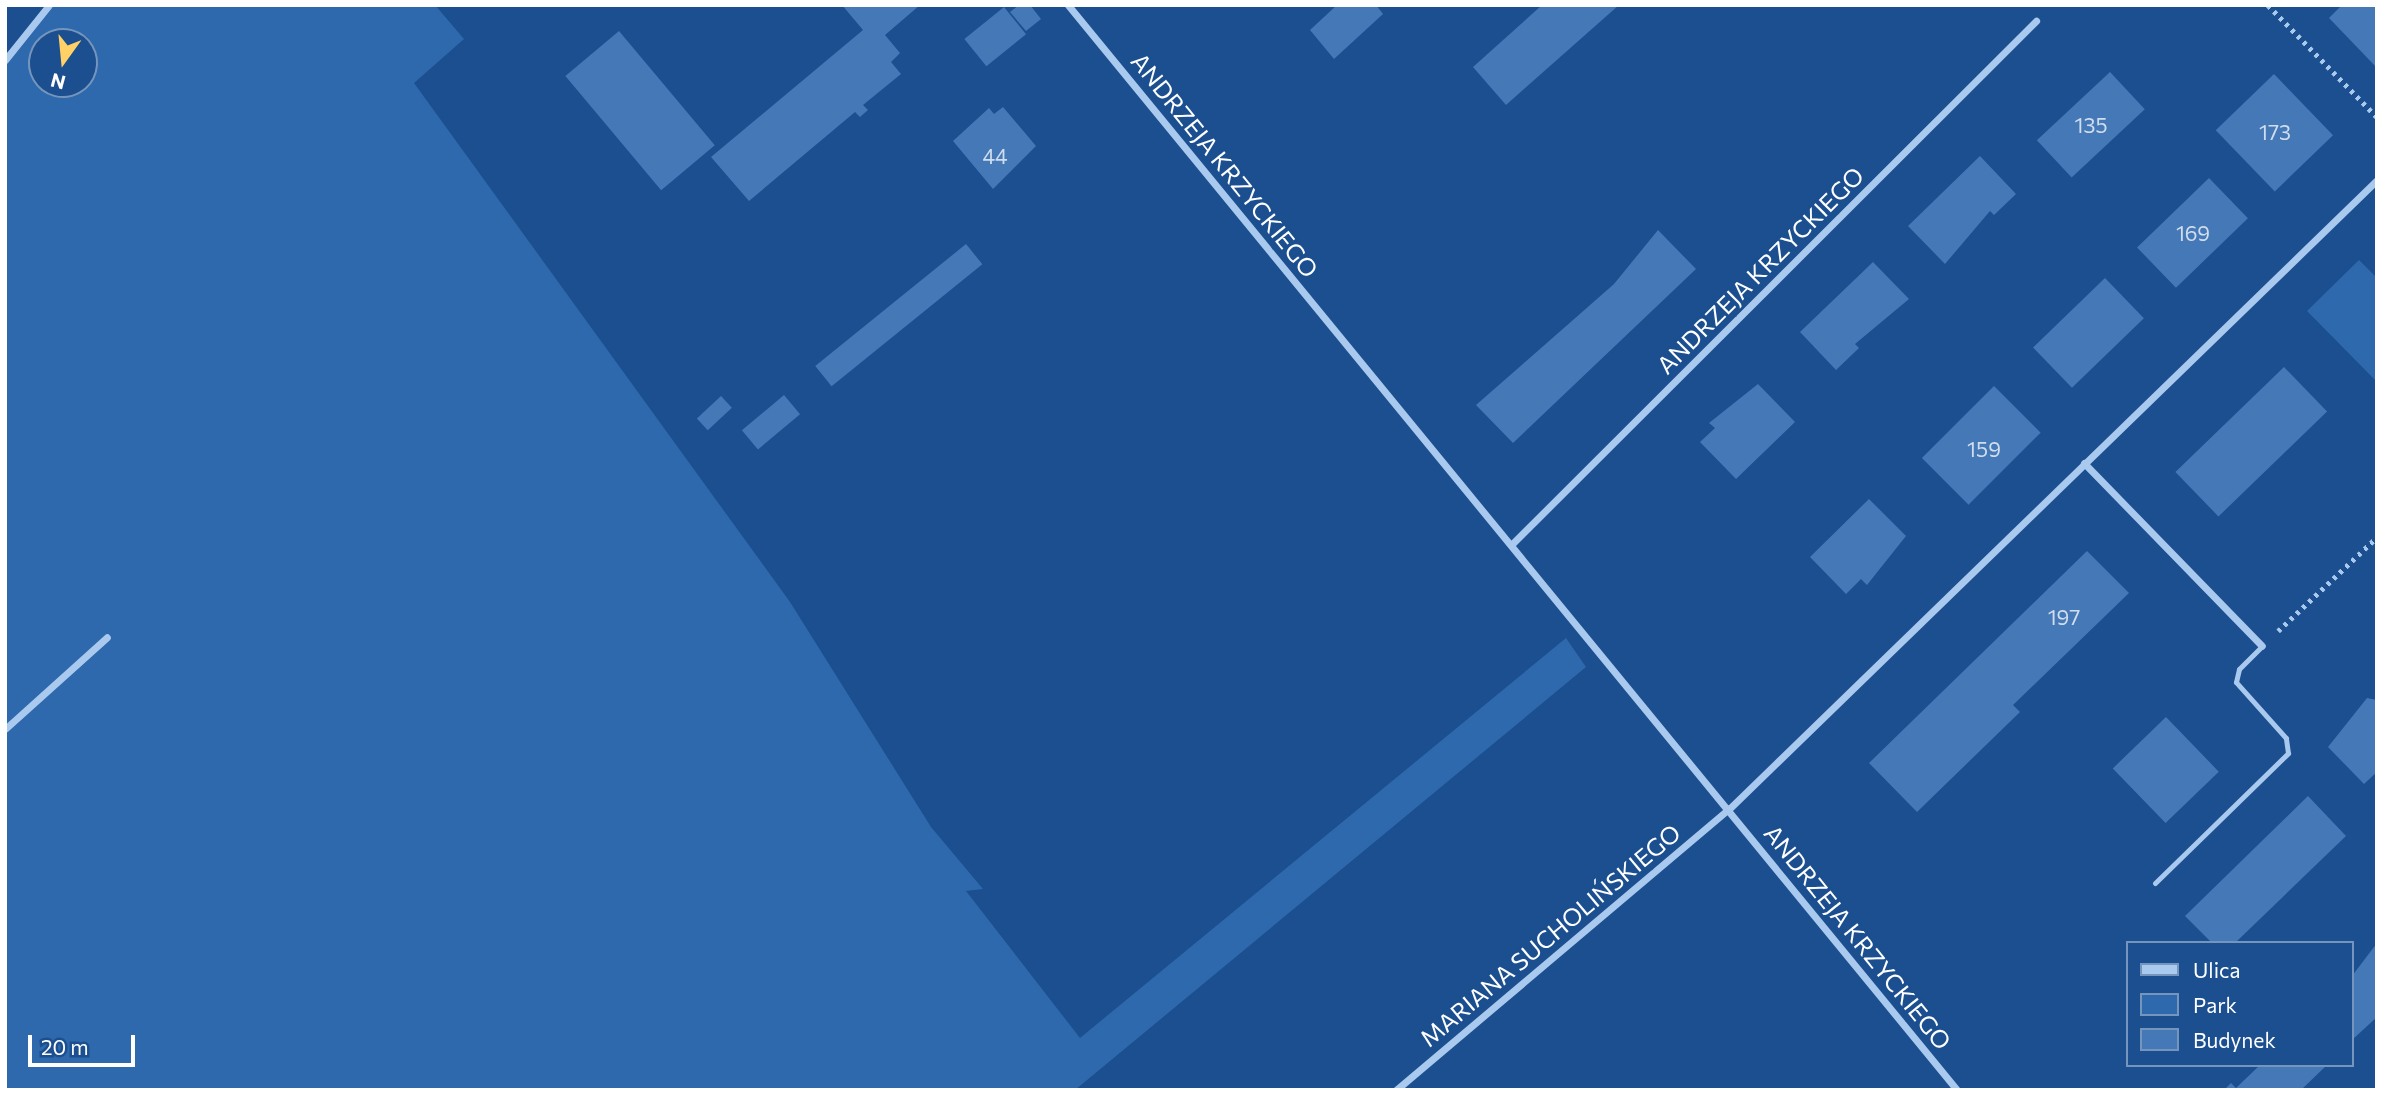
<!DOCTYPE html>
<html>
<head>
<meta charset="utf-8">
<style>
	body { margin:0 }
	#map { position:relative; width:2382px; height:1095px; overflow:hidden; background:#1b4f8f; font-family:Commissioner,sans-serif }
	div>[style] { position:absolute }
	[style*='--x'] { left:calc(var(--x)*1px); top:calc(var(--y)*1px); width:calc(var(--w)*1px); rotate:calc(var(--a)*1deg) }
	.green>* { inset:0; background:#2e69ad }
	.building>* { inset:0; background:#4478b7; transform-origin:0 0 }
	.path>* { height:4.5px; margin-top:-2.25px; transform-origin:0; background:repeating-linear-gradient(90deg,#a9c9ee 0 3.5px,transparent 0 8.5px) }
	.lane>* { height:5px; margin:-2.5px; padding:0 2.5px; transform-origin:2.5px; border-radius:2.5px; background:#a9c9ee }
	.street>* { height:7px; margin:-3.5px; padding:0 3.5px; transform-origin:3.5px; border-radius:3.5px; background:#a9c9ee }
	span { translate:-50% -50%; white-space:nowrap; text-align:center; line-height:1.15; -webkit-text-stroke:5px #1b4f8f; paint-order:stroke }
	.number-label { font-size:21px; color:#d0dded }
	.number-label span { -webkit-text-stroke-width:0 }
	.street-label { font-size:24px; color:#fff }
	.frame { position:absolute; inset:0; border:7px solid #fff; pointer-events:none }
	.legend { position:absolute; left:2126px; top:941px; width:228px; height:126px; box-sizing:border-box; background:#1b4f8f; border:2px solid #7695bc; margin:0; padding:9px 12px; list-style:none; font-size:21px; color:#fff }
	.legend li { display:flex; align-items:center; gap:14px; height:35px }
	.legend b { width:35px; border:2px solid #7695bc }
	.north { position:absolute; left:28px; top:28px; width:70px; height:70px; box-sizing:border-box; background:#1b4f8f; border:2px solid #7695bc; border-radius:50%; rotate:195deg; font-size:19px; font-weight:700; line-height:28px; text-align:center; color:#fff }
	.north::after { content:''; display:block; margin:auto; width:24px; height:32px; background:#ffd166; clip-path:polygon(50% 0,100% 100%,50% 72%,0 100%) }
	.scale { position:absolute; left:28px; top:1035px; width:107px; height:32px; box-sizing:border-box; border:4px solid #fff; border-top:0; padding-left:9px; font-size:21px; line-height:24px; white-space:nowrap; color:#fff; -webkit-text-stroke:5px #1b4f8f; paint-order:stroke }
</style>
</head>
<body>
<div id="map">
	<div class="green">
		<i style="clip-path:polygon(evenodd,49px 5px,435px 5px,464px 39px,414px 83px,790px 602px,931px 827px,983px 889px,966px 891px,1080px 1038px,1566px 638px,1586px 667px,1075px 1090px,5px 1090px,5px 60px,49px 5px,42px 42px,84px 42px,84px 84px,42px 84px,42px 42px)"></i>
		<i style="clip-path:polygon(2359px 260px,2377px 278px,2377px 382px,2307px 311px)"></i>
	</div>
	<div class="building">
		<i style="clip-path:polygon(842px 5px,920px 5px,885px 35px,900px 53px,891px 62px,901px 74px,863px 105px,868px 110px,860px 117px,855px 112px,749px 201px,711px 157px,863px 30px)"></i>
		<i style="clip-path:polygon(1019px 5px,1030px 5px,1041px 19px,1026px 31px,1010px 12px)"></i>
		<i style="clip-path:polygon(1337px 5px,1376px 5px,1383px 14px,1334px 59px,1310px 30px)"></i>
		<i style="clip-path:polygon(1542px 5px,1619px 5px,1506px 105px,1473px 67px)"></i>
		<i style="clip-path:polygon(2342px 5px,2377px 5px,2377px 68px,2329px 18px)"></i>
		<i style="left:1004px;top:7px;width:35px;height:51px;rotate:51deg"></i>
		<i style="left:619px;top:31px;width:149px;height:70px;rotate:50deg"></i>
		<i style="left:2110px;top:72px;width:51px;height:100px;rotate:47deg"></i>
		<i style="left:2274px;top:74px;width:85px;height:81px;rotate:46deg"></i>
		<i style="clip-path:polygon(1003px 107px,1036px 146px,993px 189px,953px 141px,989px 108px,994px 114px)"></i>
		<i style="clip-path:polygon(1980px 156px,2016px 194px,1994px 215px,1990px 211px,1945px 264px,1908px 226px)"></i>
		<i style="left:2209px;top:178px;width:56px;height:100px;rotate:46deg"></i>
		<i style="clip-path:polygon(1658px 230px,1696px 269px,1513px 443px,1476px 405px,1614px 284px)"></i>
		<i style="left:966px;top:244px;width:26px;height:194px;rotate:51deg"></i>
		<i style="clip-path:polygon(1873px 262px,1909px 299px,1855px 344px,1859px 348px,1836px 370px,1800px 332px)"></i>
		<i style="left:2105px;top:278px;width:56px;height:100px;rotate:46deg"></i>
		<i style="left:2284px;top:367px;width:62px;height:151px;rotate:46deg"></i>
		<i style="clip-path:polygon(1758px 384px,1795px 422px,1736px 479px,1700px 442px,1715px 428px,1709px 423px)"></i>
		<i style="left:1994px;top:386px;width:66px;height:102px;rotate:45deg"></i>
		<i style="left:784px;top:395px;width:25px;height:55px;rotate:50deg"></i>
		<i style="left:721px;top:396px;width:16px;height:33px;rotate:47deg"></i>
		<i style="clip-path:polygon(1869px 499px,1906px 536px,1867px 585px,1861px 579px,1846px 594px,1810px 557px)"></i>
		<i style="clip-path:polygon(2087px 551px,2129px 593px,2013px 705px,2020px 712px,1917px 812px,1869px 763px)"></i>
		<i style="clip-path:polygon(2367px 698px,2377px 700px,2377px 772px,2364px 784px,2328px 747px)"></i>
		<i style="left:2166px;top:717px;width:76px;height:74px;rotate:46deg"></i>
		<i style="clip-path:polygon(2308px 796px,2346px 836px,2235px 943px,2212px 943px,2185px 916px)"></i>
		<i style="clip-path:polygon(2377px 943px,2377px 1017px,2352px 1040px,2352px 976px)"></i>
		<i style="clip-path:polygon(2260px 1065px,2327px 1065px,2301px 1090px,2224px 1090px,2231px 1083px,2236px 1088px)"></i>
	</div>
	<div class="path">
		<i style="--x:2268;--y:5;--w:156;--a:45.8"></i>
		<i style="--x:2278;--y:631;--w:137;--a:-43.5"></i>
	</div>
	<div class="lane">
		<i style="--x:2155;--y:883;--w:186;--a:-44.3"></i>
		<i style="--x:2288;--y:753;--w:15;--a:-98"></i>
		<i style="--x:2286;--y:738;--w:75;--a:-131.8"></i>
		<i style="--x:2236;--y:682;--w:13;--a:-77"></i>
		<i style="--x:2239;--y:669;--w:33;--a:-45"></i>
	</div>
	<div class="street">
		<i style="--x:1068;--y:5;--w:1403;--a:50.67"></i>
		<i style="--x:5;--y:60;--w:70;--a:-51.3"></i>
		<i style="--x:2084;--y:463;--w:255;--a:45.8"></i>
		<i style="--x:1511;--y:545;--w:742;--a:-44.95"></i>
		<i style="--x:5;--y:729;--w:137;--a:-42"></i>
		<i style="--x:1396;--y:1090;--w:436;--a:-40.2"></i>
		<i style="--x:1729;--y:809;--w:903;--a:-44.15"></i>
	</div>
	<div class="number-label">
		<span style="left:2091px;top:125px">135</span>
		<span style="left:2275px;top:132px">173</span>
		<span style="left:995px;top:156px">44</span>
		<span style="left:2193px;top:233px">169</span>
		<span style="left:1984px;top:449px">159</span>
		<span style="left:2064px;top:617px">197</span>
	</div>
	<div class="street-label">
		<span style="left:1225px;top:165px;rotate:51deg">ANDRZEJA KRZYCKIEGO</span>
		<span style="left:1760px;top:270px;rotate:-45deg">ANDRZEJA KRZYCKIEGO</span>
		<span style="left:1550px;top:935px;rotate:-40deg">MARIANA SUCHOLIŃSKIEGO</span>
		<span style="left:1858px;top:937px;rotate:51deg">ANDRZEJA KRZYCKIEGO</span>
	</div>
	<div class="frame"></div>
	<ul class="legend">
	<li><b style="height:9px;background:#a9c9ee"></b>Ulica</li>
	<li><b style="height:19px;background:#2e69ad"></b>Park</li>
	<li><b style="height:19px;background:#4478b7"></b>Budynek</li>
	</ul>
	<div class="north">N</div>
	<div class="scale">20 m</div>
</div>
</body>
</html>
